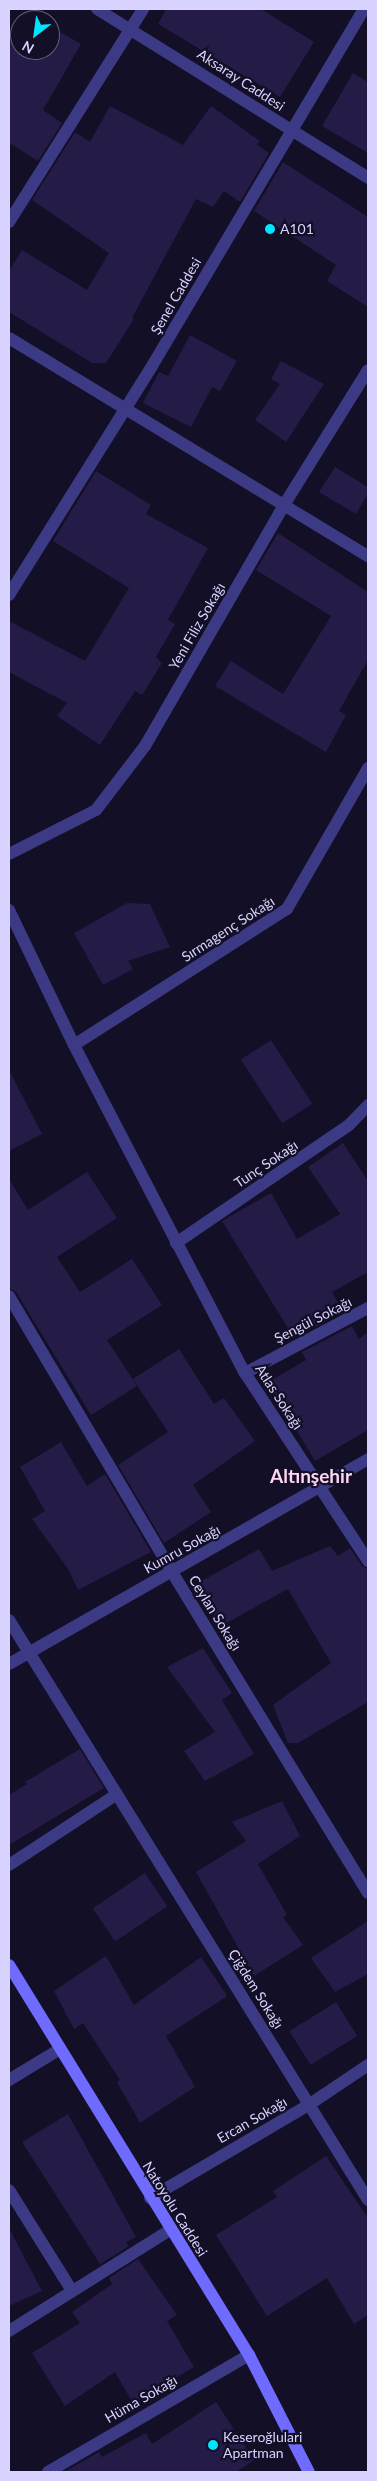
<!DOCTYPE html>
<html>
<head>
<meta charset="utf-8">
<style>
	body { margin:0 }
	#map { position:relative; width:377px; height:2481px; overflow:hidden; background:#130f26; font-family:Lato,sans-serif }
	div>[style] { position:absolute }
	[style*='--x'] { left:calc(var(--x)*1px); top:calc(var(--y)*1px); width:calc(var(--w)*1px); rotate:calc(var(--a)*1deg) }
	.building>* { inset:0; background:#241b47; transform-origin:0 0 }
	.minor>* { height:12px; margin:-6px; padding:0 6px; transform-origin:6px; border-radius:6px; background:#3d3a85 }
	.tertiary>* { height:12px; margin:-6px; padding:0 6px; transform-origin:6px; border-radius:6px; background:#3d3a85 }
	.secondary>* { height:12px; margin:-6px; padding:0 6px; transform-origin:6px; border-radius:6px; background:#6f6bff }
	.dots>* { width:14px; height:14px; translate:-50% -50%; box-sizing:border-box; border:2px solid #130f26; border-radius:50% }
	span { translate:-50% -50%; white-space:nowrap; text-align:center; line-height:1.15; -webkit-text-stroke:4.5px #130f26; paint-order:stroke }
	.street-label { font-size:14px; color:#d9d4ff }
	.poi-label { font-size:14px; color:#d9d4ff }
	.left { translate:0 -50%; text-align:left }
	.district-label { font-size:19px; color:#ffd6f0; font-weight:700 }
	.frame { position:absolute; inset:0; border:10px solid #d9d4ff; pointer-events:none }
	.north { position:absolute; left:10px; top:10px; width:50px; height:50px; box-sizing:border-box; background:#130f26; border:1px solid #625e7d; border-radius:50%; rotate:210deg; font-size:14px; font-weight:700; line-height:20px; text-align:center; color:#d9d4ff }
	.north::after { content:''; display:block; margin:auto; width:18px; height:22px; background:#00e5ff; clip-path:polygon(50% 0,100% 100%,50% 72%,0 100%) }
</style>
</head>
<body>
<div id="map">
	<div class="building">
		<i style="clip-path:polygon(166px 9px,261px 9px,314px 42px,280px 97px,158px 24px)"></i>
		<i style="clip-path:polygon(20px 22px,20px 50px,50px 50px,50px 26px,81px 44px,43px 110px,62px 123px,38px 161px,9px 143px,9px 42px)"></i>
		<i style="clip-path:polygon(353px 73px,368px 82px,368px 153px,322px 126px)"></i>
		<i style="clip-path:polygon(110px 106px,183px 145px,211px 106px,260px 141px,257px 145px,269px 153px,240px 202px,224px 191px,213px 207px,196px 199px,132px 318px,134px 319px,106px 363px,92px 363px,9px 312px,9px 271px,22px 250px,87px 290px,109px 253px,32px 200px,75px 132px,90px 142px)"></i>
		<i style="clip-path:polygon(283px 162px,368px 217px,368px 307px,327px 281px,336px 265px,254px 211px)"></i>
		<i style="clip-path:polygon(190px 335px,237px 361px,220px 391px,212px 387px,191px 427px,143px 403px,159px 372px,168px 376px)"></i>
		<i style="clip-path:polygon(281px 361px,324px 384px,286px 442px,255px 420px,280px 384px,271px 379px)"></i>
		<i style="clip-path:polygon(335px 467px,368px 487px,368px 494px,356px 514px,319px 492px)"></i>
		<i style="clip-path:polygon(96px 471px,151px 505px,146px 514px,208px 548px,168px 620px,175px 624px,156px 657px,162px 663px,142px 695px,135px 691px,100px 745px,57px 716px,67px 703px,9px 672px,9px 621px,85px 661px,129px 588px,53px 541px)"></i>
		<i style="clip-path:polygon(278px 533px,368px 592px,368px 660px,339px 711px,346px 715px,326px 752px,215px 686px,231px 661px,283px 694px,331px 616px,256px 570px)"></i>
		<i style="clip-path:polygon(127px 903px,150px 904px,170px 947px,128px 961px,133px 969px,103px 985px,74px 933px)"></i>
		<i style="left:271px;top:1040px;width:76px;height:36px;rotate:57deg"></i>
		<i style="clip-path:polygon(9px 1070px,42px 1134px,9px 1151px)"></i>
		<i style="clip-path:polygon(343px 1143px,368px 1181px,368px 1272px,332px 1292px,343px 1312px,294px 1338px,222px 1221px,271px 1193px,297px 1239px,340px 1214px,308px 1167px)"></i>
		<i style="clip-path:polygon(87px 1172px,117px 1218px,57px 1257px,80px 1292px,132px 1259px,162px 1305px,107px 1340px,137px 1386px,91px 1415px,16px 1292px,9px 1288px,9px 1179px,28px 1210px)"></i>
		<i style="clip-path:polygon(352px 1326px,359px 1339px,368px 1332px,368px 1430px,315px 1461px,268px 1382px,306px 1360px,302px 1352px)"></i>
		<i style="clip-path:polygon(179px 1349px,214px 1404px,224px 1398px,255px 1441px,193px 1485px,211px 1512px,164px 1543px,118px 1465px,168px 1432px,133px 1379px)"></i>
		<i style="clip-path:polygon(61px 1442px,87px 1486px,105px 1474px,151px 1552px,78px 1590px,68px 1569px,32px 1519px,45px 1511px,20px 1467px)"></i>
		<i style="clip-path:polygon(330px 1546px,338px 1556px,350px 1548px,362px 1566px,368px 1569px,368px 1702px,298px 1743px,288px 1743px,273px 1705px,331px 1663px,288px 1589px,221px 1626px,196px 1584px,259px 1549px,272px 1571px)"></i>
		<i style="clip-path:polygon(203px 1648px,232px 1693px,222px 1700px,254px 1754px,205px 1781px,184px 1751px,215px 1732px,167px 1667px)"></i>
		<i style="clip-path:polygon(80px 1749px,104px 1788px,9px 1845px,9px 1795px,27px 1784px,25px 1782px)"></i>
		<i style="clip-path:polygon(282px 1801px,300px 1836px,258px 1864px,287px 1915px,283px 1917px,303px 1945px,254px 1976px,196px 1872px,246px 1841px,232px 1822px)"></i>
		<i style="left:145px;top:1873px;width:40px;height:63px;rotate:56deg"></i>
		<i style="clip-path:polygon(368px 1921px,368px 1974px,335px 1992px,311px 1958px)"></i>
		<i style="clip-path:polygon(106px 1956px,134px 2005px,201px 1957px,226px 1994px,226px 1997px,166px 2036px,195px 2087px,140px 2123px,117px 2082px,120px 2080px,83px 2023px,74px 2029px,54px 1991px)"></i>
		<i style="left:336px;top:2002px;width:40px;height:55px;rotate:58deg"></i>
		<i style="clip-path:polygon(68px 2114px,136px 2237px,126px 2242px,129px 2246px,100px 2264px,22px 2142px)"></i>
		<i style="clip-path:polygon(326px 2156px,368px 2218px,368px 2315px,354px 2324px,327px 2278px,267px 2316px,216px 2235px,277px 2197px,273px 2191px)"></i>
		<i style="clip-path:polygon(9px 2228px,42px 2291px,9px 2306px)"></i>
		<i style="clip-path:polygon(138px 2259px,177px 2315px,167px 2321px,194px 2367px,133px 2403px,115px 2372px,65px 2406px,32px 2353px,80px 2323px,72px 2312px,112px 2284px,109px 2278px)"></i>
		<i style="clip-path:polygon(216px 2402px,254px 2460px,236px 2472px,64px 2472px,99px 2452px,102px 2457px,146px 2433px,152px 2444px)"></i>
	</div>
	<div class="minor">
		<i style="--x:97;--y:9;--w:319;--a:31.9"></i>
		<i style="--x:9;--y:222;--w:252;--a:-57.8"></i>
		<i style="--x:9;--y:338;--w:420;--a:31.3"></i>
		<i style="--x:9;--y:854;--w:97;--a:-26.8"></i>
		<i style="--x:96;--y:810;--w:81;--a:-52.6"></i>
		<i style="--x:145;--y:746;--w:278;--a:-60"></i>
		<i style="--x:284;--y:505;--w:159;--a:-58.1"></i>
		<i style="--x:9;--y:910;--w:150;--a:64.3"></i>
		<i style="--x:74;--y:1045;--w:370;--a:62.5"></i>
		<i style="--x:245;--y:1373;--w:225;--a:56.8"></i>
		<i style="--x:74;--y:1045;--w:253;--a:-32.6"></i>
		<i style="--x:287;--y:909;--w:163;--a:-60.1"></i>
		<i style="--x:176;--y:1243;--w:209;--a:-34.3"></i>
		<i style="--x:349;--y:1125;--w:28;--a:-46"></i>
		<i style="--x:9;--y:1296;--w:321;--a:59.4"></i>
		<i style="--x:172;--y:1572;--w:376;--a:58.6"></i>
		<i style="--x:245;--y:1373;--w:139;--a:-27.9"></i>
		<i style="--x:9;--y:1620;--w:682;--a:58.24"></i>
		<i style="--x:9;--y:1865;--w:129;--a:-33.3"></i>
		<i style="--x:9;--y:2080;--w:60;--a:-31.3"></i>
		<i style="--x:9;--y:2190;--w:119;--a:58"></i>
		<i style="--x:150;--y:2198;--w:186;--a:-30.4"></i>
		<i style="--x:310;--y:2104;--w:70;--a:-33.9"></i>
		<i style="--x:9;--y:2331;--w:190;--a:-32.1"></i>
		<i style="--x:48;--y:2472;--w:233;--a:-30.2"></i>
	</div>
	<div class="tertiary">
		<i style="--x:9;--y:595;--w:270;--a:-58"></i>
		<i style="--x:152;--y:366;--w:415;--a:-59.3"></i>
		<i style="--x:9;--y:1664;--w:413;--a:-29.7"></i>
	</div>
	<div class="secondary">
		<i style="--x:9;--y:1965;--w:458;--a:58.4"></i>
		<i style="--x:249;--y:2355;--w:131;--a:62.9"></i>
	</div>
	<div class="dots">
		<i style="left:270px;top:229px;background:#00e5ff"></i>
		<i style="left:213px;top:2445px;background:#00e5ff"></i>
	</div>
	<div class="street-label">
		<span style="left:241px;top:80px;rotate:33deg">Aksaray Caddesi</span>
		<span style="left:176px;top:296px;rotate:-60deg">Şenel Caddesi</span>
		<span style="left:197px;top:626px;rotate:-60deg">Yeni Filiz Sokağı</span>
		<span style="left:228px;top:929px;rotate:-33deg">Sırmagenç Sokağı</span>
		<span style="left:266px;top:1164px;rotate:-34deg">Tunç Sokağı</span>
		<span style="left:313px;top:1320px;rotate:-27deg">Şengül Sokağı</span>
		<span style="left:279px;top:1397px;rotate:57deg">Atlas Sokağı</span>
		<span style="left:182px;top:1549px;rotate:-29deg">Kumru Sokağı</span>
		<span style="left:215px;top:1613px;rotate:58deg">Ceylan Sokağı</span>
		<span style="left:256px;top:1989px;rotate:58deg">Çiğdem Sokağı</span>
		<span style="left:252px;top:2120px;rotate:-30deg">Ercan Sokağı</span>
		<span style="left:175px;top:2209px;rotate:58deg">Natoyolu Caddesi</span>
		<span style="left:141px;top:2399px;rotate:-30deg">Hüma Sokağı</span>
	</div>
	<div class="poi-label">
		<span class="left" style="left:280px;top:229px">A101</span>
		<span class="left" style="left:223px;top:2445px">Keseroğlulari<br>Apartman</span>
	</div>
	<div class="district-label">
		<span style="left:311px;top:1476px">Altınşehir</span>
	</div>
	<div class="frame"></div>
	<div class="north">N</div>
</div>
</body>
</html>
